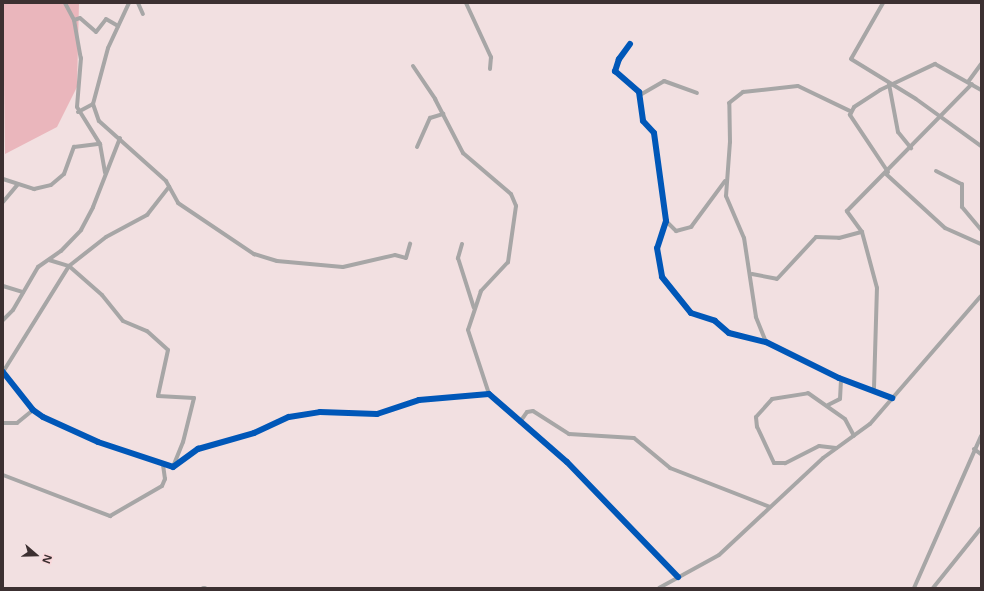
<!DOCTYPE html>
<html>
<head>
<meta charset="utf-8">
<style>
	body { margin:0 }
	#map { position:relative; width:984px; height:591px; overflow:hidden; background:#f2e0e1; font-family:"Noto Sans",sans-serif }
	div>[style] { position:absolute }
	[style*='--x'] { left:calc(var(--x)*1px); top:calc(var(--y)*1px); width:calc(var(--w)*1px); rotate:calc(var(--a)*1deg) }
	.forest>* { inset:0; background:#eab6bc }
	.street>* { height:4px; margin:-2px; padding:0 2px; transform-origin:2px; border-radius:2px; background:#a7a6a6 }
	.cycleway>* { height:6px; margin:-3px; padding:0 3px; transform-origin:3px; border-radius:3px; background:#0057b8 }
	span { translate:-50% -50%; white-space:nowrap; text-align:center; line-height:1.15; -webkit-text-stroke:3px #fad8db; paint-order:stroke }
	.frame { position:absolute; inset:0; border:4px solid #3c3031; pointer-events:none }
	.north { position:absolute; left:16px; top:535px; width:40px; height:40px; -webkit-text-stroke:3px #fad8db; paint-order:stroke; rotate:110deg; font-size:11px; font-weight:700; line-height:16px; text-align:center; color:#3c3031 }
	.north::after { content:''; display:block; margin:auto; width:14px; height:18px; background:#3c3031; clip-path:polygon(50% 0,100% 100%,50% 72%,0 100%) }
</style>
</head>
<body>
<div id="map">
	<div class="forest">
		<i style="clip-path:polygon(3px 3px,79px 3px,77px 87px,57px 127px,5px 154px)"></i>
	</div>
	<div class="street">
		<i style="--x:65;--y:3;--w:19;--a:62"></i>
		<i style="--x:74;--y:20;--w:39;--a:80"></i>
		<i style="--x:81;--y:58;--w:49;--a:94.7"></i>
		<i style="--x:77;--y:107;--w:44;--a:58.1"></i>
		<i style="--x:100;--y:144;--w:29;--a:80"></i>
		<i style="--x:138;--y:3;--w:12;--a:66"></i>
		<i style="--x:466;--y:3;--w:60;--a:65.2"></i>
		<i style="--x:491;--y:57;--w:12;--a:95"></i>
		<i style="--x:883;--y:3;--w:64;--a:119.7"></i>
		<i style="--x:851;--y:59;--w:76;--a:31.6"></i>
		<i style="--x:916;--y:99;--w:80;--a:35.9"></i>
		<i style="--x:74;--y:20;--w:6;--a:-18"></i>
		<i style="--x:80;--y:18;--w:21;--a:41"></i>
		<i style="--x:96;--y:32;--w:16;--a:-52"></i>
		<i style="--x:106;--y:19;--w:14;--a:30"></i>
		<i style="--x:630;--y:44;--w:19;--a:126"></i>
		<i style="--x:619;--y:59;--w:13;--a:108"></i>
		<i style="--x:615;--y:71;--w:32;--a:41"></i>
		<i style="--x:639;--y:92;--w:29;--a:82"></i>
		<i style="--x:643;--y:121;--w:16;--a:47"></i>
		<i style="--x:654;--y:133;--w:89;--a:82.2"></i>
		<i style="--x:666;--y:221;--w:28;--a:108"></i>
		<i style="--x:657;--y:248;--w:29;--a:80"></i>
		<i style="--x:662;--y:277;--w:46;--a:51.1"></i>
		<i style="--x:691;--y:313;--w:25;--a:18"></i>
		<i style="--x:715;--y:321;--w:18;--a:41"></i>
		<i style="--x:729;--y:333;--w:38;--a:14"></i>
		<i style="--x:766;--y:342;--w:81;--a:26.3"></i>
		<i style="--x:839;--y:378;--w:57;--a:20.7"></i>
		<i style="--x:413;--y:66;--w:40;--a:56"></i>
		<i style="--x:435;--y:99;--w:61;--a:62.6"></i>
		<i style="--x:463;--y:153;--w:63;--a:40.5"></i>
		<i style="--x:511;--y:194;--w:13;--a:67"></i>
		<i style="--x:516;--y:206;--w:57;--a:98.1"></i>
		<i style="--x:508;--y:262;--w:40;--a:133"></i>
		<i style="--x:481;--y:291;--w:41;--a:108.4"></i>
		<i style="--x:468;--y:330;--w:67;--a:71.8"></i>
		<i style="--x:968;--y:82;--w:22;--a:-54"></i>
		<i style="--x:889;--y:84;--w:49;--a:79.4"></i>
		<i style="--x:898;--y:132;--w:21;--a:51"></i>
		<i style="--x:640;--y:95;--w:28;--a:-30"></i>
		<i style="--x:664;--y:81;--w:35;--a:20"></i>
		<i style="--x:93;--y:104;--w:18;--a:71"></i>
		<i style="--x:99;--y:121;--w:90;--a:41.8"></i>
		<i style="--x:166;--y:181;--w:25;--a:61"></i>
		<i style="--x:178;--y:203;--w:92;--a:33.9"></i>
		<i style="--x:254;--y:254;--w:24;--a:17"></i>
		<i style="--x:277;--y:261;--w:66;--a:5.2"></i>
		<i style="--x:343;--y:267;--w:53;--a:-13"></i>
		<i style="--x:395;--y:255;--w:11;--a:15"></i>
		<i style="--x:406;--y:258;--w:15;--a:-74"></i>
		<i style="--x:78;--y:112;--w:17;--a:-28"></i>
		<i style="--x:93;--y:104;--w:58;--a:-75"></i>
		<i style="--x:108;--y:48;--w:50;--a:-65"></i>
		<i style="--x:417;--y:147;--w:32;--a:-66"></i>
		<i style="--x:430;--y:118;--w:14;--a:-17"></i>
		<i style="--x:936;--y:171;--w:29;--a:27"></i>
		<i style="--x:962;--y:184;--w:23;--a:90"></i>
		<i style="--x:962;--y:207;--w:30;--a:50"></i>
		<i style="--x:888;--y:172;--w:69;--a:-123.7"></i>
		<i style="--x:850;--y:115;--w:9;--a:-63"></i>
		<i style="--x:854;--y:107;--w:31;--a:-33"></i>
		<i style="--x:880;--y:90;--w:61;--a:-25.3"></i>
		<i style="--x:935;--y:64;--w:53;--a:29.5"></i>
		<i style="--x:886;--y:174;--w:80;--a:42.5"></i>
		<i style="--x:945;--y:228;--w:39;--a:24"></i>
		<i style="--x:3;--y:179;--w:33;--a:18"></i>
		<i style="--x:34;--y:189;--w:17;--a:-13"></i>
		<i style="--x:51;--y:185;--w:17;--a:-40"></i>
		<i style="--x:64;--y:174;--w:29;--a:-70"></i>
		<i style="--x:74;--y:147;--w:26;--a:-7"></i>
		<i style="--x:3;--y:202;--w:23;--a:-50"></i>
		<i style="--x:667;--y:222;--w:13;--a:45"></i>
		<i style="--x:676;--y:231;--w:16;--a:-15"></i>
		<i style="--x:691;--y:227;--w:57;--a:-53.5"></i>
		<i style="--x:462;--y:244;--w:15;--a:106"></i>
		<i style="--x:458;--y:258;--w:52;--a:72.3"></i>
		<i style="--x:49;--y:260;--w:21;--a:17"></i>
		<i style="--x:69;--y:266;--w:44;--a:41.3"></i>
		<i style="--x:102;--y:295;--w:33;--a:51"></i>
		<i style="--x:123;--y:321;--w:26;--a:23"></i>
		<i style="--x:147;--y:331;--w:28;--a:42"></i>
		<i style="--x:168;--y:350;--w:47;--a:102.3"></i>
		<i style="--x:158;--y:396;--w:36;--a:3"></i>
		<i style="--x:194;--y:398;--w:45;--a:104"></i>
		<i style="--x:183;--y:442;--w:27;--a:112"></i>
		<i style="--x:752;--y:274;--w:25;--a:11"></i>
		<i style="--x:777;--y:279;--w:57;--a:-47.1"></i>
		<i style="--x:816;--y:237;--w:23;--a:2"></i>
		<i style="--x:839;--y:238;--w:24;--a:-15"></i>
		<i style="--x:3;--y:286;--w:21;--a:17"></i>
		<i style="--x:3;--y:320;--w:14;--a:-45"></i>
		<i style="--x:13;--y:310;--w:50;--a:-59.8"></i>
		<i style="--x:38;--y:267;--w:28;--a:-35"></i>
		<i style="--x:61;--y:251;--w:29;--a:-46"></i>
		<i style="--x:81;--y:230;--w:26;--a:-62"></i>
		<i style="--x:93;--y:207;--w:74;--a:-68.6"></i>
		<i style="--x:766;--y:342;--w:27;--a:-112"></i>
		<i style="--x:756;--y:317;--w:80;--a:-98.6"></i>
		<i style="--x:744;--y:238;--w:46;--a:-113.2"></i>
		<i style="--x:726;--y:196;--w:54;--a:-85.8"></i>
		<i style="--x:730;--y:142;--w:39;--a:-91"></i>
		<i style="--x:729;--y:103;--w:18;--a:-38"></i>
		<i style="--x:743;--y:92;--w:55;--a:-6.2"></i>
		<i style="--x:798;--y:86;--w:58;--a:25.7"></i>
		<i style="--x:3;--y:372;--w:48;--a:51.7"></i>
		<i style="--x:33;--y:410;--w:12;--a:35"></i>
		<i style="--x:43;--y:417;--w:60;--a:24.4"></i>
		<i style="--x:98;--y:442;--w:79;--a:18.4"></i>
		<i style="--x:173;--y:467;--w:31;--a:-36"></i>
		<i style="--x:198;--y:449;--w:58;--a:-15.9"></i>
		<i style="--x:254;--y:433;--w:38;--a:-25"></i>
		<i style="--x:289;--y:417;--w:31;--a:-9"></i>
		<i style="--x:320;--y:412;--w:57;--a:2"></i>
		<i style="--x:377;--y:414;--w:44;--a:-18.4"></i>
		<i style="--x:419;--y:400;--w:70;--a:-4.9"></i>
		<i style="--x:489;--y:394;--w:103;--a:41.1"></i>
		<i style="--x:567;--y:462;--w:160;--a:46"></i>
		<i style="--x:3;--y:372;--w:125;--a:-58.1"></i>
		<i style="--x:69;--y:266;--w:47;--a:-38.1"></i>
		<i style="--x:106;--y:237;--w:47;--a:-28.2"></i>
		<i style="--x:147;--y:215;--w:36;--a:-52"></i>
		<i style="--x:874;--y:388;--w:100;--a:-88.3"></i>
		<i style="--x:877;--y:288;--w:58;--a:-105"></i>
		<i style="--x:862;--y:232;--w:26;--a:-126"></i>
		<i style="--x:847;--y:211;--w:178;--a:-45.5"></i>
		<i style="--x:828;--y:405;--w:13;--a:-27"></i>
		<i style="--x:840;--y:399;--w:20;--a:-87"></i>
		<i style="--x:520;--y:422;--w:12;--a:-55"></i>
		<i style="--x:527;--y:412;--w:6;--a:-9"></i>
		<i style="--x:533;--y:411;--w:43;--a:32.6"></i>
		<i style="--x:569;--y:434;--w:65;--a:3.5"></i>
		<i style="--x:634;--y:438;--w:47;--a:39.8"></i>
		<i style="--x:670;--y:468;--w:107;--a:21.3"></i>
		<i style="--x:3;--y:423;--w:14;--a:0"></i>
		<i style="--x:17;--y:423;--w:21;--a:-39"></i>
		<i style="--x:836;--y:448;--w:17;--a:-173"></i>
		<i style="--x:819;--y:446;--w:38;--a:153"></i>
		<i style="--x:785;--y:463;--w:11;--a:180"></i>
		<i style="--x:774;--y:463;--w:40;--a:-115"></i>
		<i style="--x:757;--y:427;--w:10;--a:-96"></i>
		<i style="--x:756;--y:417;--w:24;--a:-48"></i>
		<i style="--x:772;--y:399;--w:36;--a:-9"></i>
		<i style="--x:808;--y:393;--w:45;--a:35.1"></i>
		<i style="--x:845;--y:419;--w:19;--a:62"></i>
		<i style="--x:974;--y:449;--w:9;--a:36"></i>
		<i style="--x:3;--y:475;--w:115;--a:21"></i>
		<i style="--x:110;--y:516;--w:60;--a:-30"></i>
		<i style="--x:162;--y:486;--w:8;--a:-67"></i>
		<i style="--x:165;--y:479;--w:14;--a:-98"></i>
		<i style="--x:203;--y:588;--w:2;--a:0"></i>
		<i style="--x:659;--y:588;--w:68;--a:-28.8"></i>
		<i style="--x:719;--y:555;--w:142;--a:-43"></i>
		<i style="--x:823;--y:458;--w:58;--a:-35.9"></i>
		<i style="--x:870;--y:424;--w:169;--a:-49.1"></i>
		<i style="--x:914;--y:588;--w:166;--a:-66.2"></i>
		<i style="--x:933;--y:588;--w:77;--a:-51.3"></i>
	</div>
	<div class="cycleway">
		<i style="--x:630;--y:44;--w:19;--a:126"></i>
		<i style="--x:619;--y:59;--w:13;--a:108"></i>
		<i style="--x:615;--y:71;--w:32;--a:41"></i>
		<i style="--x:639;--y:92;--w:29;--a:82"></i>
		<i style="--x:643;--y:121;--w:16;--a:47"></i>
		<i style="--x:654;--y:133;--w:89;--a:82.2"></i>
		<i style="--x:666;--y:221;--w:28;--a:108"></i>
		<i style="--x:657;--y:248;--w:29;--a:80"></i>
		<i style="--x:662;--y:277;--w:46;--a:51.1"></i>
		<i style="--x:691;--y:313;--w:25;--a:18"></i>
		<i style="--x:715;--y:321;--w:18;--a:41"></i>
		<i style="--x:729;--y:333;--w:38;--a:14"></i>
		<i style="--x:766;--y:342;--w:81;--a:26.3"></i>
		<i style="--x:839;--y:378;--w:57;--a:20.7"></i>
		<i style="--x:3;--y:372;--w:48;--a:51.7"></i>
		<i style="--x:33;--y:410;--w:12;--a:35"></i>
		<i style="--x:43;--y:417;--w:60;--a:24.4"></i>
		<i style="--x:98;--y:442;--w:79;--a:18.4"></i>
		<i style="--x:173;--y:467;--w:31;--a:-36"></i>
		<i style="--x:198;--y:449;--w:58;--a:-15.9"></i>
		<i style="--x:254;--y:433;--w:38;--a:-25"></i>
		<i style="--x:289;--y:417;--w:31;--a:-9"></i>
		<i style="--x:320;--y:412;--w:57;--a:2"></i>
		<i style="--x:377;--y:414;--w:44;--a:-18.4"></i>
		<i style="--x:419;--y:400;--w:70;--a:-4.9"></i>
		<i style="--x:489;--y:394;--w:103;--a:41.1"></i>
		<i style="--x:567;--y:462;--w:160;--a:46"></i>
	</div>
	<div class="frame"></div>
	<div class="north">N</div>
</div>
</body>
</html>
